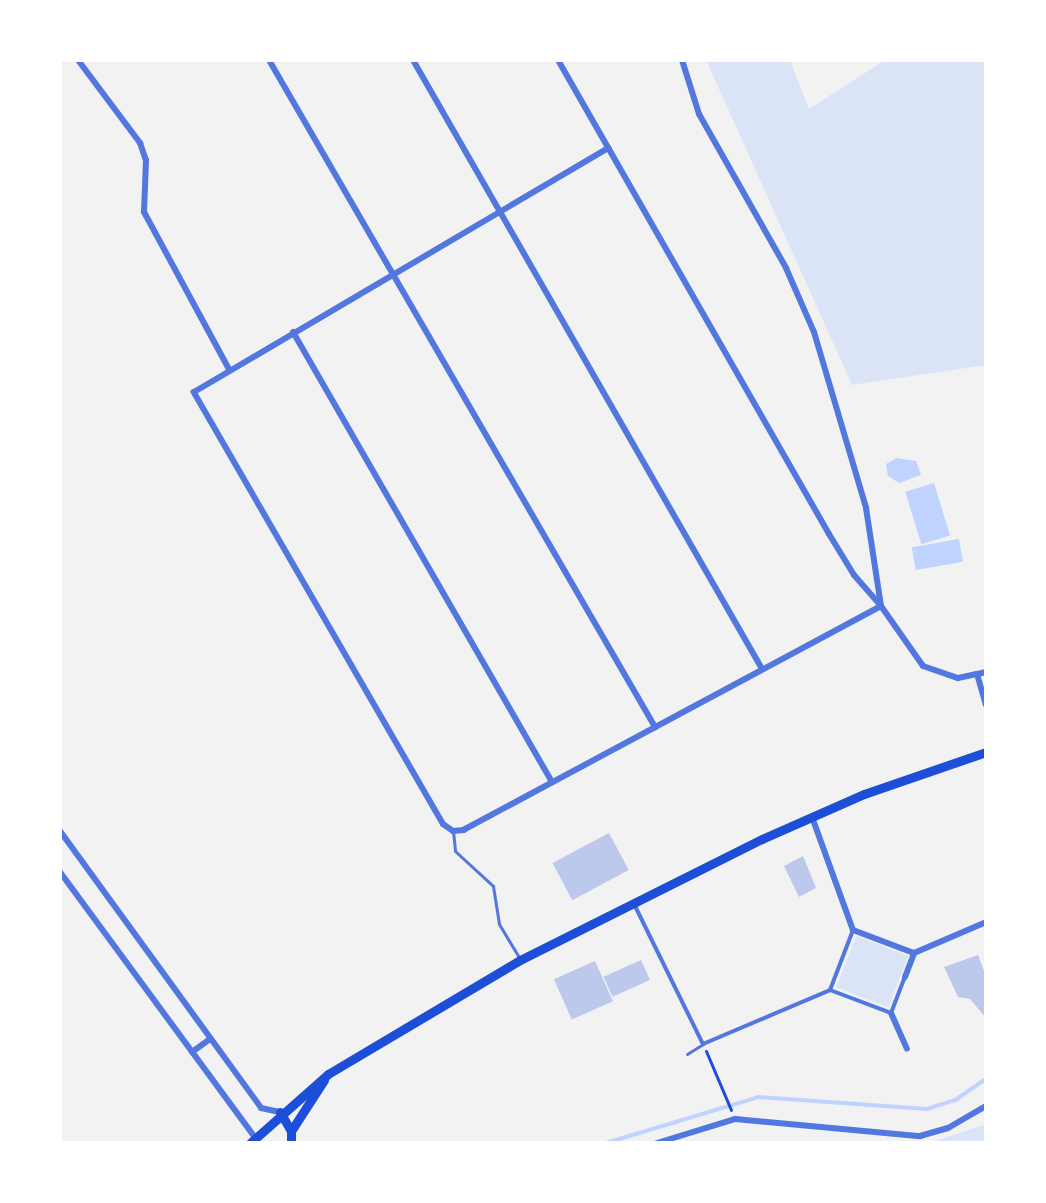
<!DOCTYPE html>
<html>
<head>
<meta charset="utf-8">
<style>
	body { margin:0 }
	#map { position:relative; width:1046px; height:1203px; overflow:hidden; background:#f2f2f2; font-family:"Fira Sans",sans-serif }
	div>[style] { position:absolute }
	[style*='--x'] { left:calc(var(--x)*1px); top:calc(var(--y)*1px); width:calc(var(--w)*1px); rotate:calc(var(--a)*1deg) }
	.green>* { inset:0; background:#dbe4f7; transform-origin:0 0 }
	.water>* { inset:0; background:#bfd3fe; transform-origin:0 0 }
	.stream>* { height:4px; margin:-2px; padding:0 2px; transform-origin:2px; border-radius:2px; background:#bfd3fe }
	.building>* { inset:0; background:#bdc9ec; transform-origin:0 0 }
	.path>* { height:3px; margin:-1.5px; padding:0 1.5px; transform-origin:1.5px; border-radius:1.5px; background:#1d4ed8 }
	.service>* { height:3px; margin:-1.5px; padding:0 1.5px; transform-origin:1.5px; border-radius:1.5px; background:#5277de }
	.pedestrian>* { height:4px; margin:-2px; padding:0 2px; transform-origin:2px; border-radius:2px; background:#5277de }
	.minor>* { height:6px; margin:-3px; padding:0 3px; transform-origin:3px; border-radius:3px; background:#5277de }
	.primary>* { height:9px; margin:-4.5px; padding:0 4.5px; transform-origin:4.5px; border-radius:4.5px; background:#1d4ed8 }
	span { translate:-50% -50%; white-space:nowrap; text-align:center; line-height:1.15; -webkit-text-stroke:6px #fff; paint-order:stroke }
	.frame { position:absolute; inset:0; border:62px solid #fff; pointer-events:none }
</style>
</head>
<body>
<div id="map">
	<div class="green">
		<i style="clip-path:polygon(706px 60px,790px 60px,809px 109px,885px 60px,986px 60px,986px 365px,852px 385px)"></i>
		<i style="left:856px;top:936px;width:56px;height:55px;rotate:21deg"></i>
		<i style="clip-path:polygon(986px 1124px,986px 1143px,929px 1143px)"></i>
	</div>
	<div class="water">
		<i style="clip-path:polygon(897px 458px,916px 461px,921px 475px,899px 483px,888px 476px,886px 464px)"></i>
		<i style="left:934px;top:483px;width:55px;height:30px;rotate:73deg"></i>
		<i style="left:959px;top:539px;width:23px;height:48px;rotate:80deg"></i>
	</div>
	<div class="stream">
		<i style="--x:606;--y:1143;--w:159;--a:-16.8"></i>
		<i style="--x:758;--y:1097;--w:169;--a:4.1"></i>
		<i style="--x:927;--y:1109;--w:32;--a:-18"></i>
		<i style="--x:957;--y:1099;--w:35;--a:-35"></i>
	</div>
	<div class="building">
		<i style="left:609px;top:833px;width:42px;height:64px;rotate:62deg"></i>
		<i style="clip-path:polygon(803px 856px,816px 888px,799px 897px,784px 866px)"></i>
		<i style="clip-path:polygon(978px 955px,986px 976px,986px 1018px,970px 999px,958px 997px,944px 967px)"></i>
		<i style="left:641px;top:960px;width:22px;height:41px;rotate:66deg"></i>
		<i style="left:595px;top:961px;width:44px;height:45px;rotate:66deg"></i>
	</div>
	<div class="path">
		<i style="--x:706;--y:1051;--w:64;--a:67"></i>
	</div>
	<div class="service">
		<i style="--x:453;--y:831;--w:20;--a:84"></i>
		<i style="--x:455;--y:851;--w:52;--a:42.6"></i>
		<i style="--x:493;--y:886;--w:38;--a:81"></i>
		<i style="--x:499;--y:924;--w:41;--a:59"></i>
		<i style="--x:687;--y:1054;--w:19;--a:-32"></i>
	</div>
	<div class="pedestrian">
		<i style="--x:635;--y:906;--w:154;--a:63.8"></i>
		<i style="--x:703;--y:1044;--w:138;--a:-23"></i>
		<i style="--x:830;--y:990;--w:65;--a:20.7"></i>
		<i style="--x:891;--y:1013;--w:39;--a:-69"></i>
		<i style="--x:830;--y:990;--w:64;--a:-69"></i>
	</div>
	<div class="minor">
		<i style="--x:78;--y:60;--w:104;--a:53.2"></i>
		<i style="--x:140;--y:143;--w:18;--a:71"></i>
		<i style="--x:146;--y:160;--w:52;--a:92.2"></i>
		<i style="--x:144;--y:212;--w:179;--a:61.6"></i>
		<i style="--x:269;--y:60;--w:771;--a:59.94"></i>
		<i style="--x:413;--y:60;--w:702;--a:60.18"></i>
		<i style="--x:558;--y:60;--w:546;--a:60.24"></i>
		<i style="--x:829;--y:534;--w:48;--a:58.6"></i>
		<i style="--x:854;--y:575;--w:41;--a:48.9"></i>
		<i style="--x:881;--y:606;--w:473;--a:151.8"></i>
		<i style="--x:464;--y:830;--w:11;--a:175"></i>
		<i style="--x:453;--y:831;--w:12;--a:-145"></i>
		<i style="--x:443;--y:824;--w:499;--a:-120"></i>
		<i style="--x:194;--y:392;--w:481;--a:-30.5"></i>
		<i style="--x:682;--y:60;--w:57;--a:72.5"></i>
		<i style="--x:699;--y:114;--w:177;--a:60.5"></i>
		<i style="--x:786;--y:268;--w:70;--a:66.4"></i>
		<i style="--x:814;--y:332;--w:184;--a:73.5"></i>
		<i style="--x:866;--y:508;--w:99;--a:81.3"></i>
		<i style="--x:881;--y:606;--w:73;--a:55"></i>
		<i style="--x:923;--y:666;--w:37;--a:19"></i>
		<i style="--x:958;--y:678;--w:19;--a:-12"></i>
		<i style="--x:293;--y:332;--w:519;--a:60.08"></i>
		<i style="--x:986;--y:672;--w:9;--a:167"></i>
		<i style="--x:977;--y:674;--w:32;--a:74"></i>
		<i style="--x:812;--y:817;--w:120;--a:70.1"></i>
		<i style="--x:853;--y:930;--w:65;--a:20.7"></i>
		<i style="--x:60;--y:831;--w:342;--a:54"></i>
		<i style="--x:261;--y:1108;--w:19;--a:12"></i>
		<i style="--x:60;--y:872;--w:329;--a:53.7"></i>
		<i style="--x:914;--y:953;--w:78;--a:-23.3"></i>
		<i style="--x:905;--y:977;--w:26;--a:-69"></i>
		<i style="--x:891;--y:1013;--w:39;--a:66"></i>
		<i style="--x:192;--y:1052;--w:22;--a:-36"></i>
		<i style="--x:657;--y:1143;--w:82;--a:-17.1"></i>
		<i style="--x:735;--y:1119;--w:186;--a:5.3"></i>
		<i style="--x:920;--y:1136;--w:29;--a:-16"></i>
		<i style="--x:948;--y:1128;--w:44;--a:-30.1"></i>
	</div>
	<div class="primary">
		<i style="--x:280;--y:1112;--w:22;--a:60"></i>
		<i style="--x:250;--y:1143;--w:104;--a:-41.5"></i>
		<i style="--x:328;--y:1074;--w:223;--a:-30.7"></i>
		<i style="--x:520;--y:960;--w:271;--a:-26.6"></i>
		<i style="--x:762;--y:839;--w:111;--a:-23.8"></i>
		<i style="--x:864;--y:794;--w:129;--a:-19"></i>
		<i style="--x:291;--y:1143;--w:12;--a:-90"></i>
		<i style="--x:291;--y:1131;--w:61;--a:-57.1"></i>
	</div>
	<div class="frame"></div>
</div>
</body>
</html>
